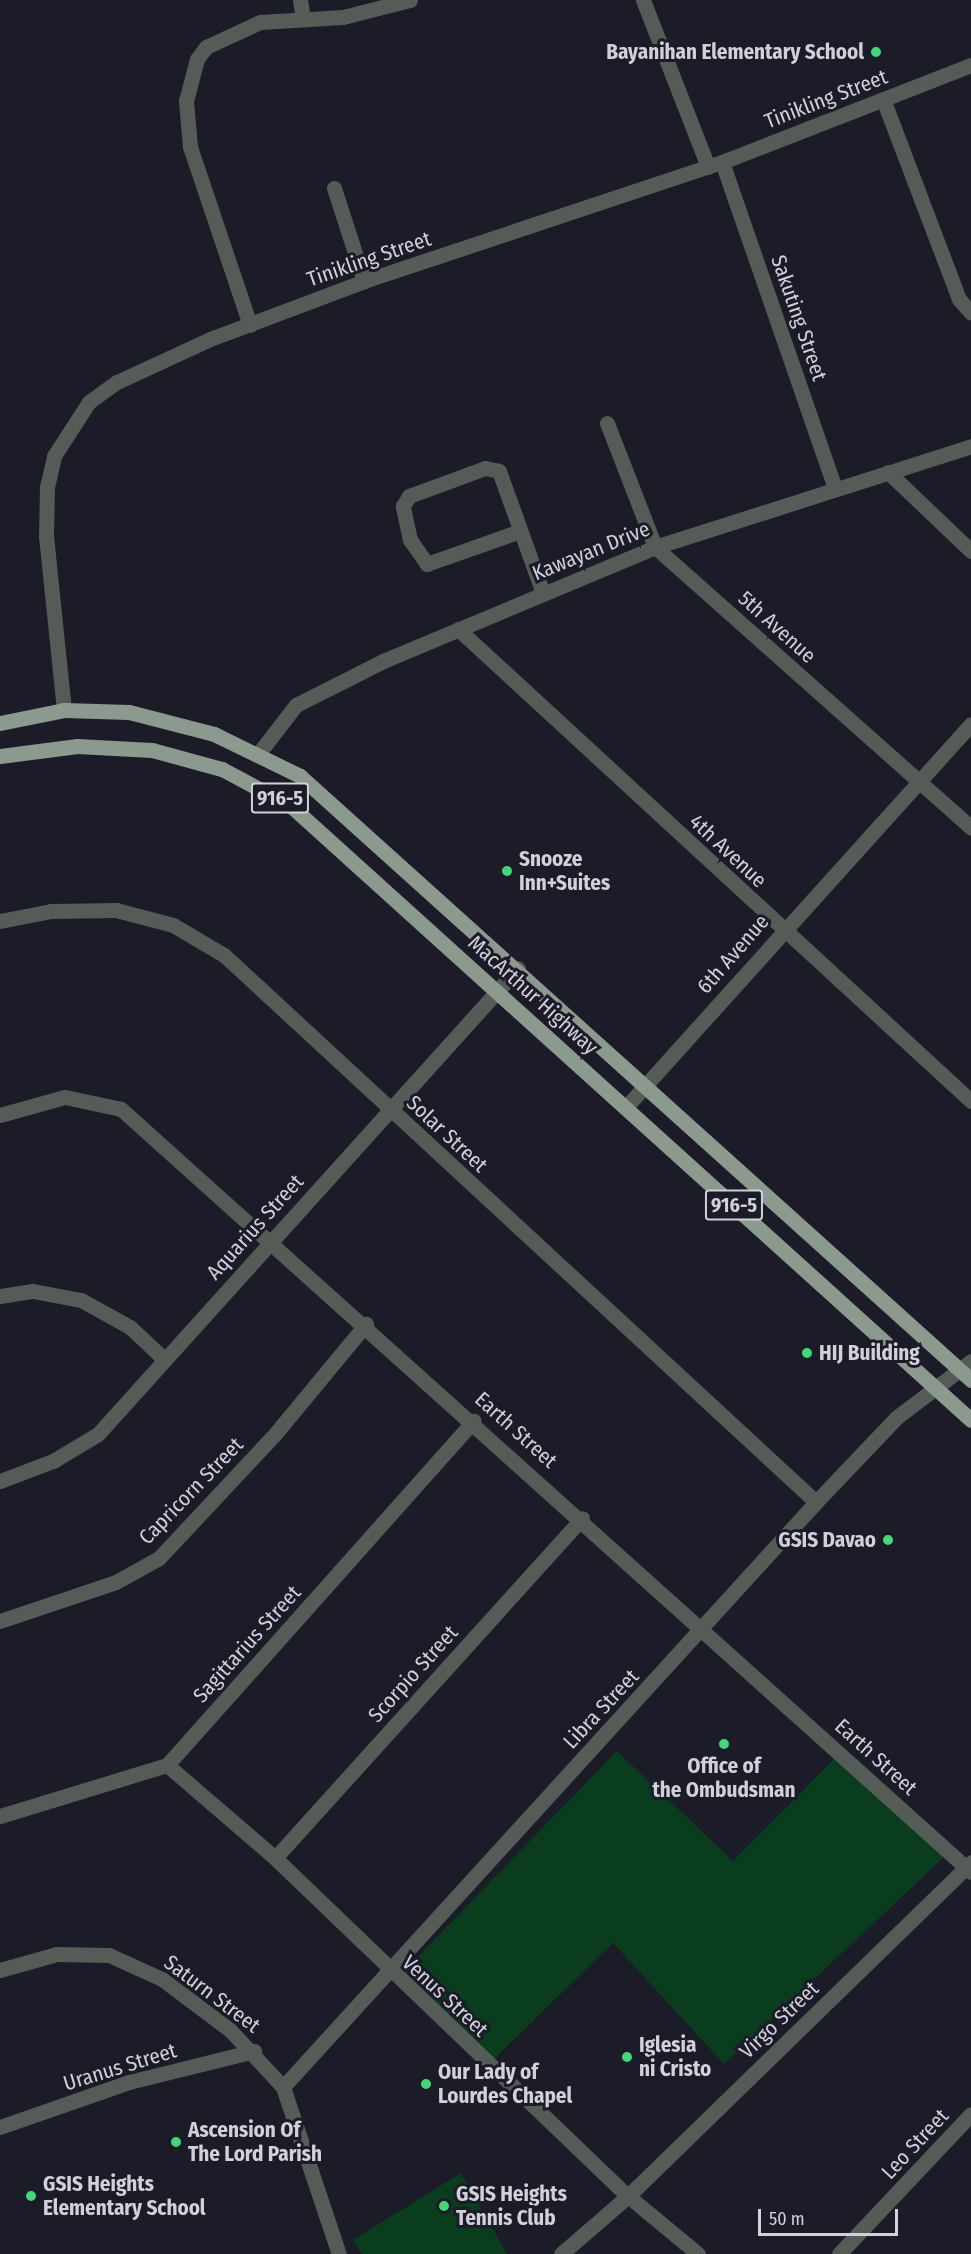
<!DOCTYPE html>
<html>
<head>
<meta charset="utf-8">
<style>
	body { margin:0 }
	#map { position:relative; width:971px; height:2254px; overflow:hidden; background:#1c1b28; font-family:"Fira Sans Condensed",sans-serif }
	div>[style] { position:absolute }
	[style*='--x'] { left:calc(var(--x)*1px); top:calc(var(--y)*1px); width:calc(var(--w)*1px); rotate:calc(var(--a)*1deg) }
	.green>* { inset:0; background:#0a3d1e }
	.minor>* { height:15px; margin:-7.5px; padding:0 7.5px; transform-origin:7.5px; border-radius:7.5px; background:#555b56 }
	.major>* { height:15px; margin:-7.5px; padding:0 7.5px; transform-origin:7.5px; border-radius:7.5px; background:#8c998f }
	.dots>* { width:16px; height:16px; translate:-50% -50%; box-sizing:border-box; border:3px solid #1c1b28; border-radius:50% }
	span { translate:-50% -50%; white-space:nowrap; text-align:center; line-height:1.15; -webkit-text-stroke:6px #1c1b28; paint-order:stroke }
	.shield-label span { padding:2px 4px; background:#1c1b28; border:2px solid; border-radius:4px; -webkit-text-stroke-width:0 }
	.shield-label { font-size:20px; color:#d1d1da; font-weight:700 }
	.poi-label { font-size:21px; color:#d1d1da; font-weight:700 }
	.right { translate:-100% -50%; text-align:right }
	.left { translate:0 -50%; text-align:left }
	.street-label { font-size:21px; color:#d1d1da }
	.scale { position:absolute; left:758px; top:2209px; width:140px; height:27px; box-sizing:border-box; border:3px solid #d1d1da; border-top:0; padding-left:8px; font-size:18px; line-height:21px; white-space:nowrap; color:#d1d1da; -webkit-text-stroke:4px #1c1b28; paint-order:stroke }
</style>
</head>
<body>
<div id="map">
	<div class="green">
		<i style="clip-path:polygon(617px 1751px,733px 1861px,837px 1756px,944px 1857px,724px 2064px,613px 1943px,494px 2059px,404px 1971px)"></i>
		<i style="clip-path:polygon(461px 2173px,507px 2254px,362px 2254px,353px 2240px)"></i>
	</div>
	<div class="minor">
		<i style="--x:300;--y:0;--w:19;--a:81"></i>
		<i style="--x:643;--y:0;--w:179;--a:68.7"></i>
		<i style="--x:883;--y:99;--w:214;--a:69.2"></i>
		<i style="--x:959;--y:299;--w:18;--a:49"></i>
		<i style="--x:722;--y:162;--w:346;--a:70.9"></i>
		<i style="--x:334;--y:188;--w:98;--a:72.1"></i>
		<i style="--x:250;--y:325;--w:188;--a:-108.6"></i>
		<i style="--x:190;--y:147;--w:46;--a:-95"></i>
		<i style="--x:186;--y:101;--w:43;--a:-75.3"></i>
		<i style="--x:197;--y:59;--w:15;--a:-53"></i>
		<i style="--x:206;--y:47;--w:60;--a:-24.8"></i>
		<i style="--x:260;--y:22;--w:83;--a:-3.4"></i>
		<i style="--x:343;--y:17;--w:69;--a:-14.2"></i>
		<i style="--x:607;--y:423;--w:133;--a:68.8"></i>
		<i style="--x:655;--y:547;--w:423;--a:41.6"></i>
		<i style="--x:888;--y:472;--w:115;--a:43.6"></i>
		<i style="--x:520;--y:531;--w:99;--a:160.5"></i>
		<i style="--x:427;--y:564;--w:29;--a:-125"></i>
		<i style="--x:410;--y:540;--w:35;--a:-102"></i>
		<i style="--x:403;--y:506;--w:12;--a:-59"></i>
		<i style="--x:409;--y:496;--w:81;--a:-20.2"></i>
		<i style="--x:485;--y:468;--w:14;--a:12"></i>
		<i style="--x:499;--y:471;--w:130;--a:70.2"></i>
		<i style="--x:458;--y:629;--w:697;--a:42.62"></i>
		<i style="--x:64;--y:710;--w:174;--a:-95.9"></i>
		<i style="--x:46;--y:537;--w:50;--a:-88.9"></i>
		<i style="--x:47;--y:487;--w:32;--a:-77"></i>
		<i style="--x:54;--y:456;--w:64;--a:-57.1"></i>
		<i style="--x:89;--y:402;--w:34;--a:-36"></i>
		<i style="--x:117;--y:382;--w:102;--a:-24.8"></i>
		<i style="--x:210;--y:339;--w:165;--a:-20.6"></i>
		<i style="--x:364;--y:281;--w:377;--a:-18.4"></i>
		<i style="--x:722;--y:162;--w:267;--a:-21.3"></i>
		<i style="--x:259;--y:753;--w:61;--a:-52.4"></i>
		<i style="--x:296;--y:705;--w:97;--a:-26.8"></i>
		<i style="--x:383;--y:661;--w:295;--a:-22.7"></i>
		<i style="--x:655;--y:547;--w:332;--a:-17.7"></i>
		<i style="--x:0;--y:921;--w:52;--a:-11.1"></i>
		<i style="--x:51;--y:911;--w:65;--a:-0.9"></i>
		<i style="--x:116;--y:910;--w:59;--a:14.7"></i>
		<i style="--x:173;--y:925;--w:59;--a:30.5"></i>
		<i style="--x:224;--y:955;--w:806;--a:42.74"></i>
		<i style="--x:626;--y:1107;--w:515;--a:-47.99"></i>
		<i style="--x:0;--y:1115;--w:67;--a:-15.5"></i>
		<i style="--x:65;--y:1097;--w:57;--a:12.1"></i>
		<i style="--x:121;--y:1109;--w:1142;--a:41.91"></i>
		<i style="--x:0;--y:1296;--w:33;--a:-9"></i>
		<i style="--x:33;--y:1291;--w:49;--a:10.6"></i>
		<i style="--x:81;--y:1300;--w:56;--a:28.9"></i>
		<i style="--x:130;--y:1327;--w:48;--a:43.3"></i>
		<i style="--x:0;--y:1481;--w:57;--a:-20.7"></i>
		<i style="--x:53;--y:1461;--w:52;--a:-31"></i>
		<i style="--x:98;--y:1434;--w:627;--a:-47.97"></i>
		<i style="--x:0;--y:1621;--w:122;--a:-18.6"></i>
		<i style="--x:116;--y:1582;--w:49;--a:-29.2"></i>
		<i style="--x:159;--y:1558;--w:170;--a:-46.9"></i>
		<i style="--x:275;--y:1434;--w:143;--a:-50.4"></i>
		<i style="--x:167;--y:1765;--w:143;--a:40.7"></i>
		<i style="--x:275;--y:1858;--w:489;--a:43.8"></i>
		<i style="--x:628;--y:2196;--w:91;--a:39.6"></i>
		<i style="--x:0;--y:1816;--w:175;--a:-17"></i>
		<i style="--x:167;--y:1765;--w:461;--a:-48.3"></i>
		<i style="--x:275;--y:1858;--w:458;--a:-47.9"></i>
		<i style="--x:0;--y:1970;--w:59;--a:-15.7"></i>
		<i style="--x:57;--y:1954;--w:52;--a:1.1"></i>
		<i style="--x:109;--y:1955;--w:58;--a:24.4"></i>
		<i style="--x:162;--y:1979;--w:85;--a:36.9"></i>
		<i style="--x:230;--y:2030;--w:78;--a:47.1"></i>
		<i style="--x:283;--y:2087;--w:176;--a:71.5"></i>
		<i style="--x:283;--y:2087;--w:791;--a:-47.66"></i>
		<i style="--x:816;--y:1502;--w:117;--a:-46.4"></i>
		<i style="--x:897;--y:1417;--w:93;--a:-37.1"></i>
		<i style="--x:0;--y:2127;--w:137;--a:-19.2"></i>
		<i style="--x:129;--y:2082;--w:129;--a:-13.9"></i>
		<i style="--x:561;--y:2254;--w:89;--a:-40.9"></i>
		<i style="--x:628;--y:2196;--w:479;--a:-44.2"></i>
		<i style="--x:839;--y:2254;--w:192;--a:-46.7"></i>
	</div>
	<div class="major">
		<i style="--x:0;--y:723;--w:65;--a:-11.5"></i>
		<i style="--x:64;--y:710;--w:65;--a:1.8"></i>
		<i style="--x:129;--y:712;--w:88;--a:14.5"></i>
		<i style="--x:214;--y:734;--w:96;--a:26"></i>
		<i style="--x:300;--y:776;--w:903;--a:41.99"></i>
		<i style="--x:0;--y:756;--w:78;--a:-7.4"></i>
		<i style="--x:77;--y:746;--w:75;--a:3.1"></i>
		<i style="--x:152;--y:750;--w:73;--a:15.2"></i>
		<i style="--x:222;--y:769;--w:78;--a:28.2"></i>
		<i style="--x:291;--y:806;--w:916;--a:42.08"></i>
	</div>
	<div class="dots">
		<i style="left:876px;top:52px;background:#44d77a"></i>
		<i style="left:507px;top:871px;background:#44d77a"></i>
		<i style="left:807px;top:1353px;background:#44d77a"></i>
		<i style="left:888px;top:1540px;background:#44d77a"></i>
		<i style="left:724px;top:1744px;background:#44d77a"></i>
		<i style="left:627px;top:2057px;background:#44d77a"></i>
		<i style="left:426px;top:2084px;background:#44d77a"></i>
		<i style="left:176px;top:2142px;background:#44d77a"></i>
		<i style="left:31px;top:2196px;background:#44d77a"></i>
		<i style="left:444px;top:2206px;background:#44d77a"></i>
	</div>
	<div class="shield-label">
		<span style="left:280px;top:798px">916-5</span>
		<span style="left:734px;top:1205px">916-5</span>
	</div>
	<div class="poi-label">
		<span class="right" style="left:864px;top:52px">Bayanihan Elementary School</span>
		<span class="left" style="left:519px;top:871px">Snooze<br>Inn+Suites</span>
		<span class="left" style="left:819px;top:1353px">HIJ Building</span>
		<span class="right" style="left:876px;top:1540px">GSIS Davao</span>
		<span style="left:724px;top:1778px">Office of<br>the Ombudsman</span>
		<span class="left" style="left:639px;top:2057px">Iglesia<br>ni Cristo</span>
		<span class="left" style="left:438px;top:2084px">Our Lady of<br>Lourdes Chapel</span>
		<span class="left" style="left:188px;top:2142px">Ascension Of<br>The Lord Parish</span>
		<span class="left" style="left:43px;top:2196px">GSIS Heights<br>Elementary School</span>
		<span class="left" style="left:456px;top:2206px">GSIS Heights<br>Tennis Club</span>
	</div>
	<div class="street-label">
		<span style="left:826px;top:99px;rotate:-21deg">Tinikling Street</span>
		<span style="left:369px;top:259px;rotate:-19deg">Tinikling Street</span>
		<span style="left:799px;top:318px;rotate:71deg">Sakuting Street</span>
		<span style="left:591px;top:551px;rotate:-22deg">Kawayan Drive</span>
		<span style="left:777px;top:627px;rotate:42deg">5th Avenue</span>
		<span style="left:728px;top:851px;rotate:43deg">4th Avenue</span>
		<span style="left:733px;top:954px;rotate:-49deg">6th Avenue</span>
		<span style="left:533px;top:995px;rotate:42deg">MacArthur Highway</span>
		<span style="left:447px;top:1134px;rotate:43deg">Solar Street</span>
		<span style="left:255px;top:1227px;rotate:-48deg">Aquarius Street</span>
		<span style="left:516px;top:1430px;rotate:42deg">Earth Street</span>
		<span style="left:191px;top:1491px;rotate:-46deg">Capricorn Street</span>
		<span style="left:247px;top:1644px;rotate:-48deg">Sagittarius Street</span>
		<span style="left:413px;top:1674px;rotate:-48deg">Scorpio Street</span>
		<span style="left:601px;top:1709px;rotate:-47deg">Libra Street</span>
		<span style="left:876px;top:1757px;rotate:42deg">Earth Street</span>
		<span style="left:212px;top:1994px;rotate:37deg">Saturn Street</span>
		<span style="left:445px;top:1996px;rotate:43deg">Venus Street</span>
		<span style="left:779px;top:2020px;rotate:-44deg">Virgo Street</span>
		<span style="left:120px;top:2067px;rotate:-17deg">Uranus Street</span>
		<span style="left:915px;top:2144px;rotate:-47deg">Leo Street</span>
	</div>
	<div class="scale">50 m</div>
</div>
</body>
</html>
